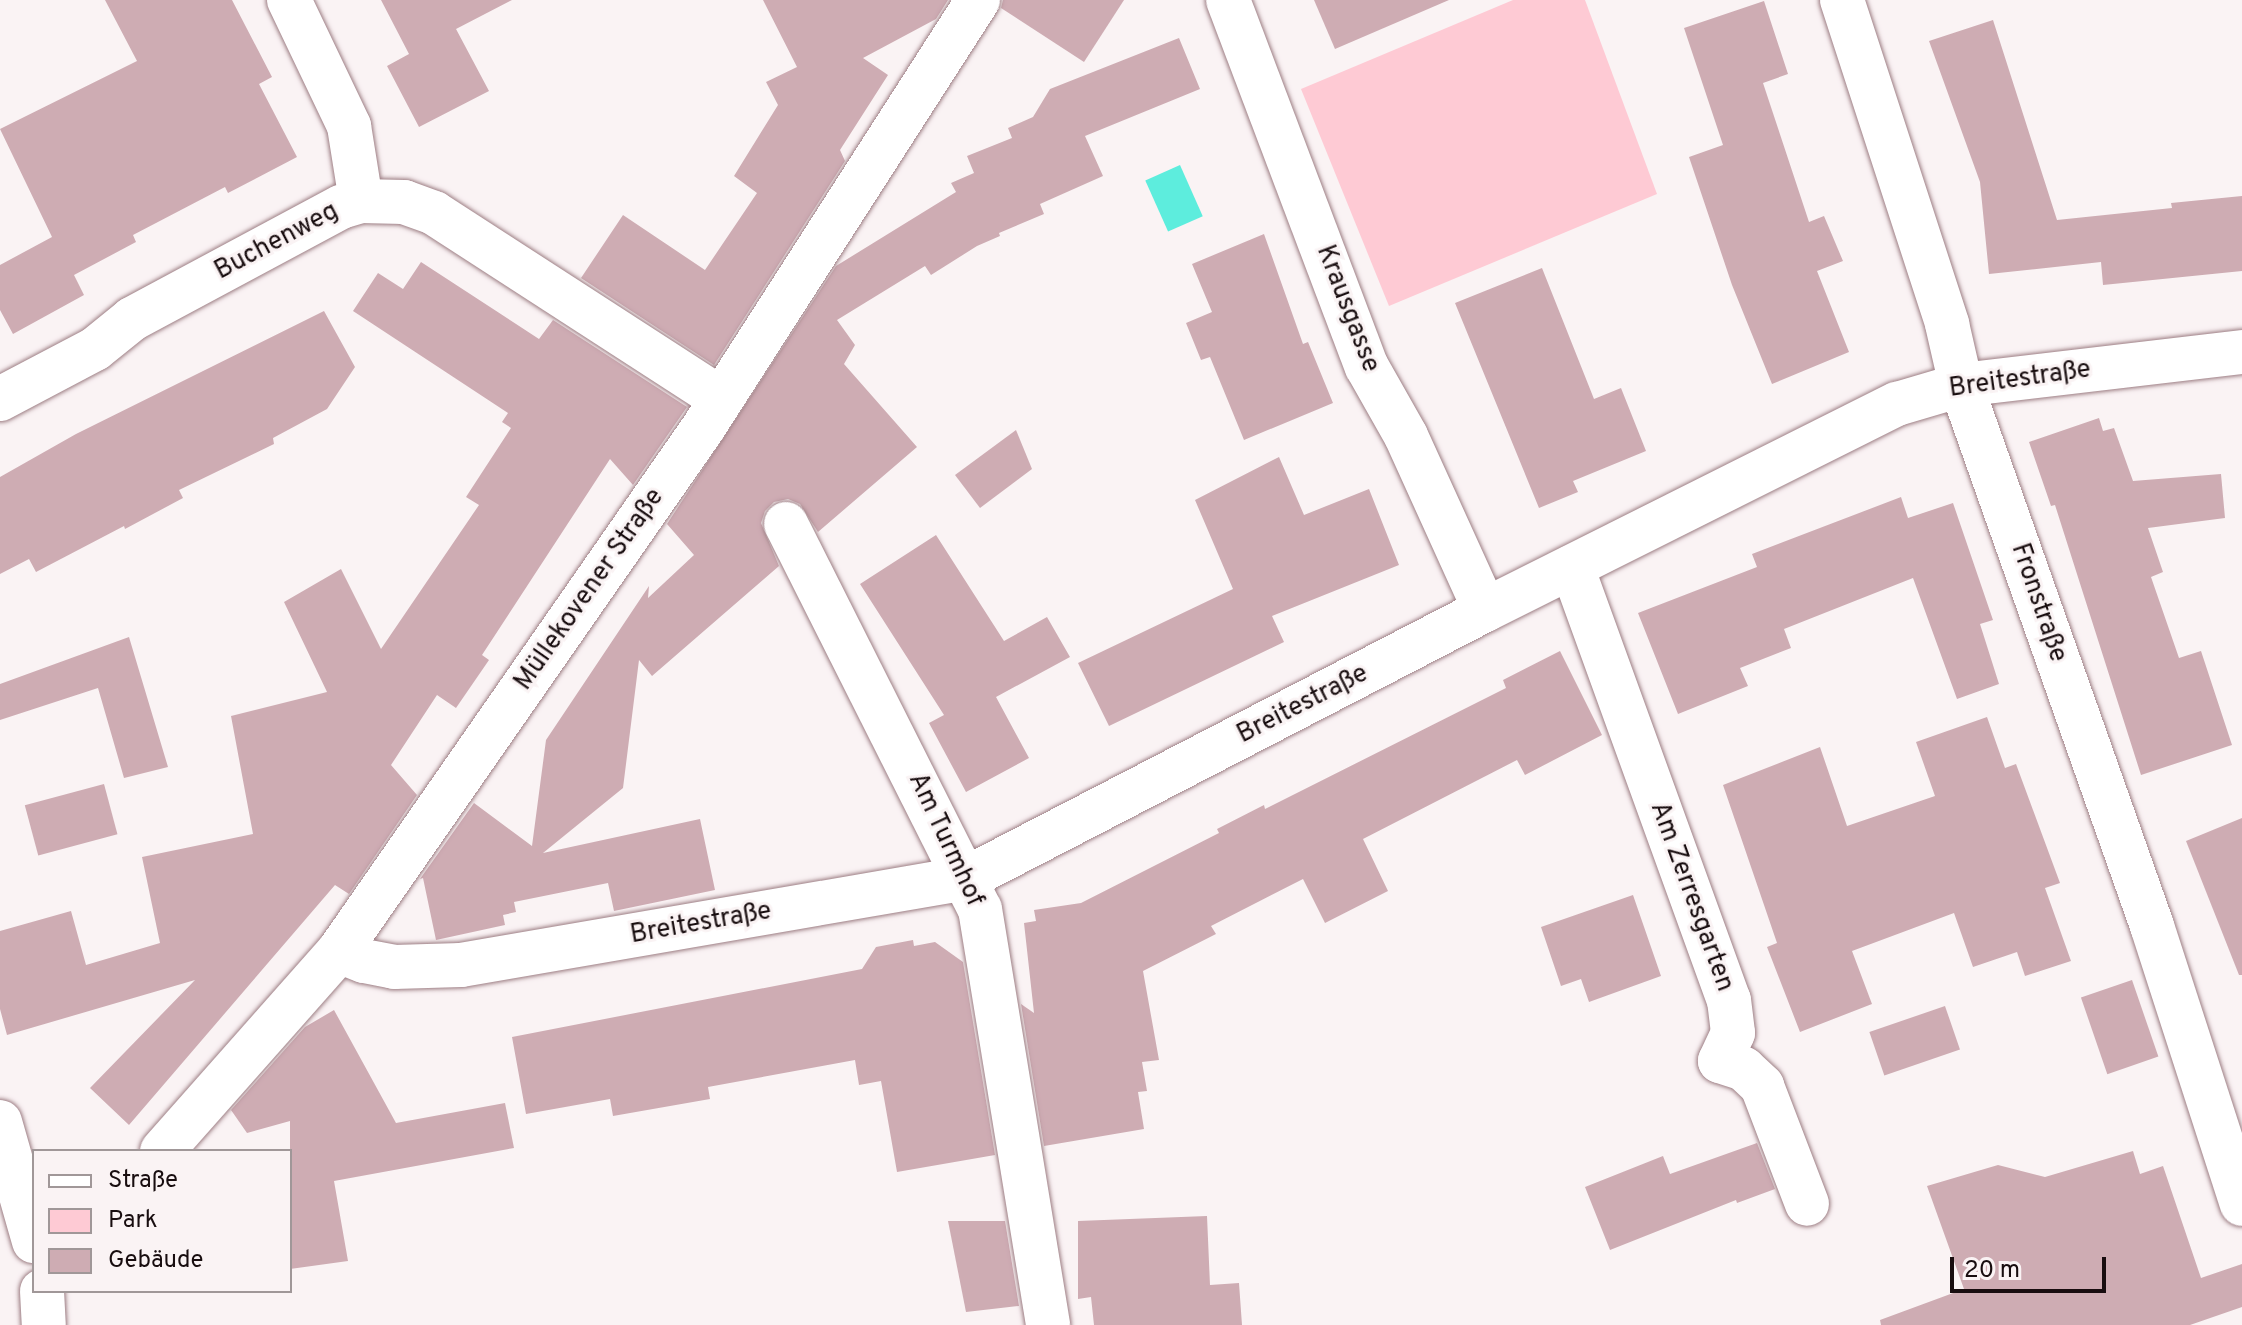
<!DOCTYPE html>
<html>
<head>
<meta charset="utf-8">
<style>
	body { margin:0 }
	#map { position:relative; width:2242px; height:1325px; overflow:hidden; background:#faf3f4; font-family:Overpass,sans-serif }
	div>[style] { position:absolute }
	[style*='--x'] { left:calc(var(--x)*1px); top:calc(var(--y)*1px); width:calc(var(--w)*1px); rotate:calc(var(--a)*1deg) }
	.green>* { inset:0; background:#fecad4 }
	.water>* { inset:0; background:#5deddd; transform-origin:0 0 }
	.building>* { inset:0; background:#ceacb3; transform-origin:0 0 }
	.roads { filter:drop-shadow(0 0 2px #9d7e84) drop-shadow(0 0 2px #9d7e84) }
	.minor>* { height:44px; margin:-22px; padding:0 22px; transform-origin:22px; border-radius:22px; background:#fff }
	span { translate:-50% -50%; white-space:nowrap; text-align:center; line-height:1.15; -webkit-text-stroke:6px #faf3f4; paint-order:stroke }
	.street-label { font-size:26px; color:#180d0f }
	.legend { position:absolute; left:32px; top:1149px; width:260px; height:144px; box-sizing:border-box; background:#faf3f4; border:2px solid #a09798; margin:0; padding:10px 14px; list-style:none; font-size:24px; color:#180d0f }
	.legend li { display:flex; align-items:center; gap:16px; height:40px }
	.legend b { width:40px; border:2px solid #a09798 }
	.scale { position:absolute; left:1950px; top:1257px; width:156px; height:36px; box-sizing:border-box; border:4px solid #180d0f; border-top:0; padding-left:10px; font-size:24px; line-height:28px; white-space:nowrap; color:#180d0f; -webkit-text-stroke:6px #faf3f4; paint-order:stroke }
</style>
</head>
<body>
<div id="map">
	<div class="green">
		<i style="clip-path:polygon(1513px 0,1585px 0,1657px 194px,1389px 306px,1301px 89px)"></i>
	</div>
	<div class="water">
		<i style="left:1180px;top:165px;width:56px;height:38px;rotate:66deg"></i>
	</div>
	<div class="building">
		<i style="clip-path:polygon(105px 0,232px 0,272px 77px,259px 84px,297px 157px,228px 193px,225px 187px,133px 235px,136px 242px,74px 275px,84px 295px,13px 334px,0 310px,0 265px,52px 237px,0 129px,137px 61px)"></i>
		<i style="clip-path:polygon(381px 0,512px 0,456px 29px,489px 91px,419px 127px,387px 66px,409px 54px)"></i>
		<i style="clip-path:polygon(763px 0,948px 0,936px 19px,863px 58px,888px 75px,840px 150px,845px 161px,714px 365px,581px 278px,623px 215px,705px 270px,757px 193px,734px 176px,778px 105px,766px 82px,797px 67px)"></i>
		<i style="clip-path:polygon(1003px 0,1124px 0,1084px 62px,1001px 8px)"></i>
		<i style="clip-path:polygon(1314px 0,1449px 0,1335px 49px)"></i>
		<i style="clip-path:polygon(1764px 1px,1788px 74px,1763px 83px,1809px 222px,1824px 216px,1843px 261px,1817px 271px,1849px 352px,1772px 384px,1732px 285px,1689px 157px,1723px 145px,1684px 28px)"></i>
		<i style="clip-path:polygon(1993px 20px,2057px 220px,2172px 208px,2171px 203px,2242px 196px,2242px 271px,2103px 285px,2101px 262px,1989px 274px,1980px 182px,1929px 41px)"></i>
		<i style="clip-path:polygon(1179px 38px,1200px 89px,1085px 136px,1103px 176px,1040px 204px,1044px 214px,999px 233px,1000px 236px,977px 246px,931px 275px,925px 266px,837px 320px,855px 345px,844px 364px,917px 447px,818px 532px,800px 504px,788px 499px,774px 502px,765px 511px,761px 523px,779px 566px,652px 676px,639px 660px,623px 788px,543px 853px,700px 819px,715px 890px,614px 911px,608px 883px,514px 902px,516px 912px,503px 915px,505px 925px,436px 940px,423px 878px,420px 879px,474px 803px,532px 846px,546px 740px,649px 586px,648px 598px,694px 555px,667px 524px,836px 266px,956px 192px,951px 183px,974px 173px,967px 156px,1012px 138px,1008px 128px,1033px 117px,1050px 89px)"></i>
		<i style="clip-path:polygon(1264px 234px,1303px 344px,1308px 342px,1333px 403px,1244px 440px,1210px 357px,1201px 360px,1186px 323px,1212px 312px,1192px 264px)"></i>
		<i style="clip-path:polygon(421px 262px,539px 339px,553px 320px,687px 407px,633px 485px,610px 459px,482px 655px,489px 660px,456px 708px,437px 695px,391px 765px,417px 795px,349px 894px,335px 885px,129px 1125px,90px 1088px,195px 980px,7px 1035px,0 1009px,0 931px,71px 911px,86px 965px,160px 943px,142px 857px,253px 834px,231px 716px,327px 692px,284px 602px,341px 569px,381px 649px,479px 505px,466px 497px,511px 428px,502px 422px,508px 413px,353px 311px,378px 273px,403px 289px)"></i>
		<i style="clip-path:polygon(1542px 268px,1594px 399px,1621px 388px,1646px 451px,1573px 481px,1578px 492px,1539px 508px,1455px 303px)"></i>
		<i style="clip-path:polygon(324px 311px,355px 367px,327px 409px,273px 438px,274px 444px,179px 490px,183px 498px,125px 529px,124px 526px,36px 572px,29px 559px,0 574px,0 477px,76px 434px)"></i>
		<i style="clip-path:polygon(2099px 418px,2103px 431px,2114px 428px,2133px 481px,2221px 474px,2225px 518px,2148px 528px,2163px 572px,2151px 577px,2179px 658px,2201px 651px,2232px 745px,2141px 775px,2055px 505px,2051px 506px,2029px 442px)"></i>
		<i style="clip-path:polygon(1016px 430px,1032px 469px,980px 508px,955px 475px)"></i>
		<i style="clip-path:polygon(1279px 457px,1304px 515px,1369px 489px,1399px 565px,1272px 616px,1284px 642px,1109px 726px,1078px 663px,1233px 589px,1195px 500px)"></i>
		<i style="clip-path:polygon(1901px 497px,1908px 518px,1953px 503px,1993px 620px,1980px 624px,1999px 684px,1957px 699px,1913px 578px,1784px 629px,1791px 648px,1740px 668px,1748px 686px,1678px 714px,1638px 613px,1757px 567px,1752px 554px)"></i>
		<i style="clip-path:polygon(936px 535px,1004px 641px,1047px 617px,1070px 657px,996px 697px,1029px 758px,966px 792px,929px 723px,944px 715px,860px 584px)"></i>
		<i style="clip-path:polygon(129px 637px,168px 767px,124px 778px,98px 688px,0 720px,0 684px)"></i>
		<i style="clip-path:polygon(1560px 651px,1602px 735px,1525px 775px,1517px 760px,1363px 839px,1388px 891px,1325px 923px,1303px 879px,1211px 926px,1216px 934px,1143px 971px,1159px 1060px,1142px 1062px,1147px 1091px,1138px 1092px,1144px 1129px,1044px 1146px,1021px 1004px,1034px 1013px,1024px 923px,1036px 921px,1034px 910px,1081px 903px,1219px 833px,1217px 829px,1264px 805px,1265px 809px,1506px 688px,1503px 680px)"></i>
		<i style="clip-path:polygon(1987px 717px,2005px 768px,2016px 764px,2060px 883px,2045px 888px,2071px 961px,2025px 976px,2017px 952px,1973px 967px,1954px 913px,1852px 951px,1872px 1004px,1800px 1032px,1767px 947px,1777px 943px,1723px 785px,1820px 747px,1847px 826px,1935px 796px,1916px 742px)"></i>
		<i style="left:104px;top:784px;width:52px;height:82px;rotate:75deg"></i>
		<i style="clip-path:polygon(2242px 818px,2242px 975px,2239px 975px,2186px 841px)"></i>
		<i style="clip-path:polygon(1633px 895px,1661px 976px,1589px 1002px,1581px 979px,1561px 986px,1541px 927px)"></i>
		<i style="clip-path:polygon(913px 940px,914px 946px,935px 942px,963px 962px,995px 1155px,897px 1172px,881px 1081px,859px 1085px,855px 1060px,708px 1087px,710px 1099px,613px 1116px,610px 1099px,526px 1114px,512px 1037px,862px 969px,876px 947px)"></i>
		<i style="left:2132px;top:980px;width:81px;height:54px;rotate:71deg"></i>
		<i style="left:1945px;top:1006px;width:46px;height:80px;rotate:71deg"></i>
		<i style="clip-path:polygon(334px 1010px,396px 1123px,505px 1103px,514px 1148px,334px 1181px,348px 1261px,290px 1269px,290px 1121px,247px 1133px,231px 1110px,305px 1027px)"></i>
		<i style="clip-path:polygon(1757px 1143px,1775px 1189px,1737px 1203px,1736px 1200px,1610px 1250px,1585px 1187px,1663px 1156px,1670px 1174px)"></i>
		<i style="clip-path:polygon(2133px 1151px,2140px 1174px,2163px 1166px,2201px 1278px,2242px 1264px,2242px 1307px,2190px 1325px,1881px 1325px,1880px 1320px,1964px 1289px,1927px 1186px,1998px 1165px,2045px 1177px)"></i>
		<i style="clip-path:polygon(1207px 1216px,1210px 1285px,1239px 1283px,1242px 1325px,1094px 1325px,1091px 1297px,1078px 1299px,1078px 1221px)"></i>
		<i style="clip-path:polygon(948px 1221px,1005px 1221px,1019px 1306px,966px 1312px)"></i>
	</div>
	<div class="roads">
		<div class="minor">
			<i style="--x:289;--y:0;--w:140;--a:64.5"></i>
			<i style="--x:349;--y:126;--w:76;--a:80.9"></i>
			<i style="--x:1228;--y:0;--w:392;--a:69.3"></i>
			<i style="--x:1367;--y:367;--w:79;--a:60.5"></i>
			<i style="--x:1406;--y:436;--w:191;--a:65.6"></i>
			<i style="--x:1842;--y:0;--w:341;--a:72"></i>
			<i style="--x:1947;--y:324;--w:63;--a:77.1"></i>
			<i style="--x:1961;--y:385;--w:574;--a:70.55"></i>
			<i style="--x:2152;--y:926;--w:292;--a:72.1"></i>
			<i style="--x:0;--y:399;--w:107;--a:-27.8"></i>
			<i style="--x:95;--y:349;--w:48;--a:-39"></i>
			<i style="--x:132;--y:319;--w:237;--a:-28.2"></i>
			<i style="--x:341;--y:207;--w:21;--a:-17"></i>
			<i style="--x:361;--y:201;--w:43;--a:1.3"></i>
			<i style="--x:404;--y:202;--w:32;--a:20"></i>
			<i style="--x:434;--y:213;--w:342;--a:32.9"></i>
			<i style="--x:786;--y:524;--w:431;--a:63.3"></i>
			<i style="--x:980;--y:909;--w:422;--a:80.7"></i>
			<i style="--x:1572;--y:567;--w:461;--a:70.1"></i>
			<i style="--x:1729;--y:1000;--w:33;--a:83"></i>
			<i style="--x:1733;--y:1033;--w:31;--a:115"></i>
			<i style="--x:1720;--y:1061;--w:25;--a:18"></i>
			<i style="--x:1744;--y:1069;--w:25;--a:43"></i>
			<i style="--x:1762;--y:1086;--w:126;--a:69.1"></i>
			<i style="--x:339;--y:951;--w:27;--a:22"></i>
			<i style="--x:364;--y:961;--w:31;--a:11"></i>
			<i style="--x:394;--y:967;--w:67;--a:-1.7"></i>
			<i style="--x:461;--y:965;--w:513;--a:-9.76"></i>
			<i style="--x:967;--y:878;--w:583;--a:-27.36"></i>
			<i style="--x:1485;--y:610;--w:461;--a:-26.6"></i>
			<i style="--x:1897;--y:404;--w:67;--a:-16.5"></i>
			<i style="--x:1961;--y:385;--w:283;--a:-6.7"></i>
			<i style="--x:0;--y:1122;--w:124;--a:74.1"></i>
			<i style="--x:162;--y:1151;--w:267;--a:-48.5"></i>
			<i style="--x:339;--y:951;--w:637;--a:-55.16"></i>
			<i style="--x:703;--y:428;--w:509;--a:-57.28"></i>
			<i style="--x:42;--y:1291;--w:34;--a:87"></i>
		</div>
	</div>
	<div class="street-label">
		<span style="left:277px;top:242px;rotate:-28deg">Buchenweg</span>
		<span style="left:1347px;top:309px;rotate:69deg">Krausgasse</span>
		<span style="left:2020px;top:380px;rotate:-8deg">Breitestraße</span>
		<span style="left:590px;top:590px;rotate:-55deg">Müllekovener Straße</span>
		<span style="left:2038px;top:603px;rotate:71deg">Fronstraße</span>
		<span style="left:1303px;top:705px;rotate:-27deg">Breitestraße</span>
		<span style="left:945px;top:840px;rotate:65deg">Am Turmhof</span>
		<span style="left:1691px;top:897px;rotate:70deg">Am Zerresgarten</span>
		<span style="left:701px;top:924px;rotate:-10deg">Breitestraße</span>
	</div>
	<ul class="legend">
	<li><b style="height:10px;background:#fff"></b>Straße</li>
	<li><b style="height:22px;background:#fecad4"></b>Park</li>
	<li><b style="height:22px;background:#ceacb3"></b>Gebäude</li>
	</ul>
	<div class="scale">20 m</div>
</div>
</body>
</html>
